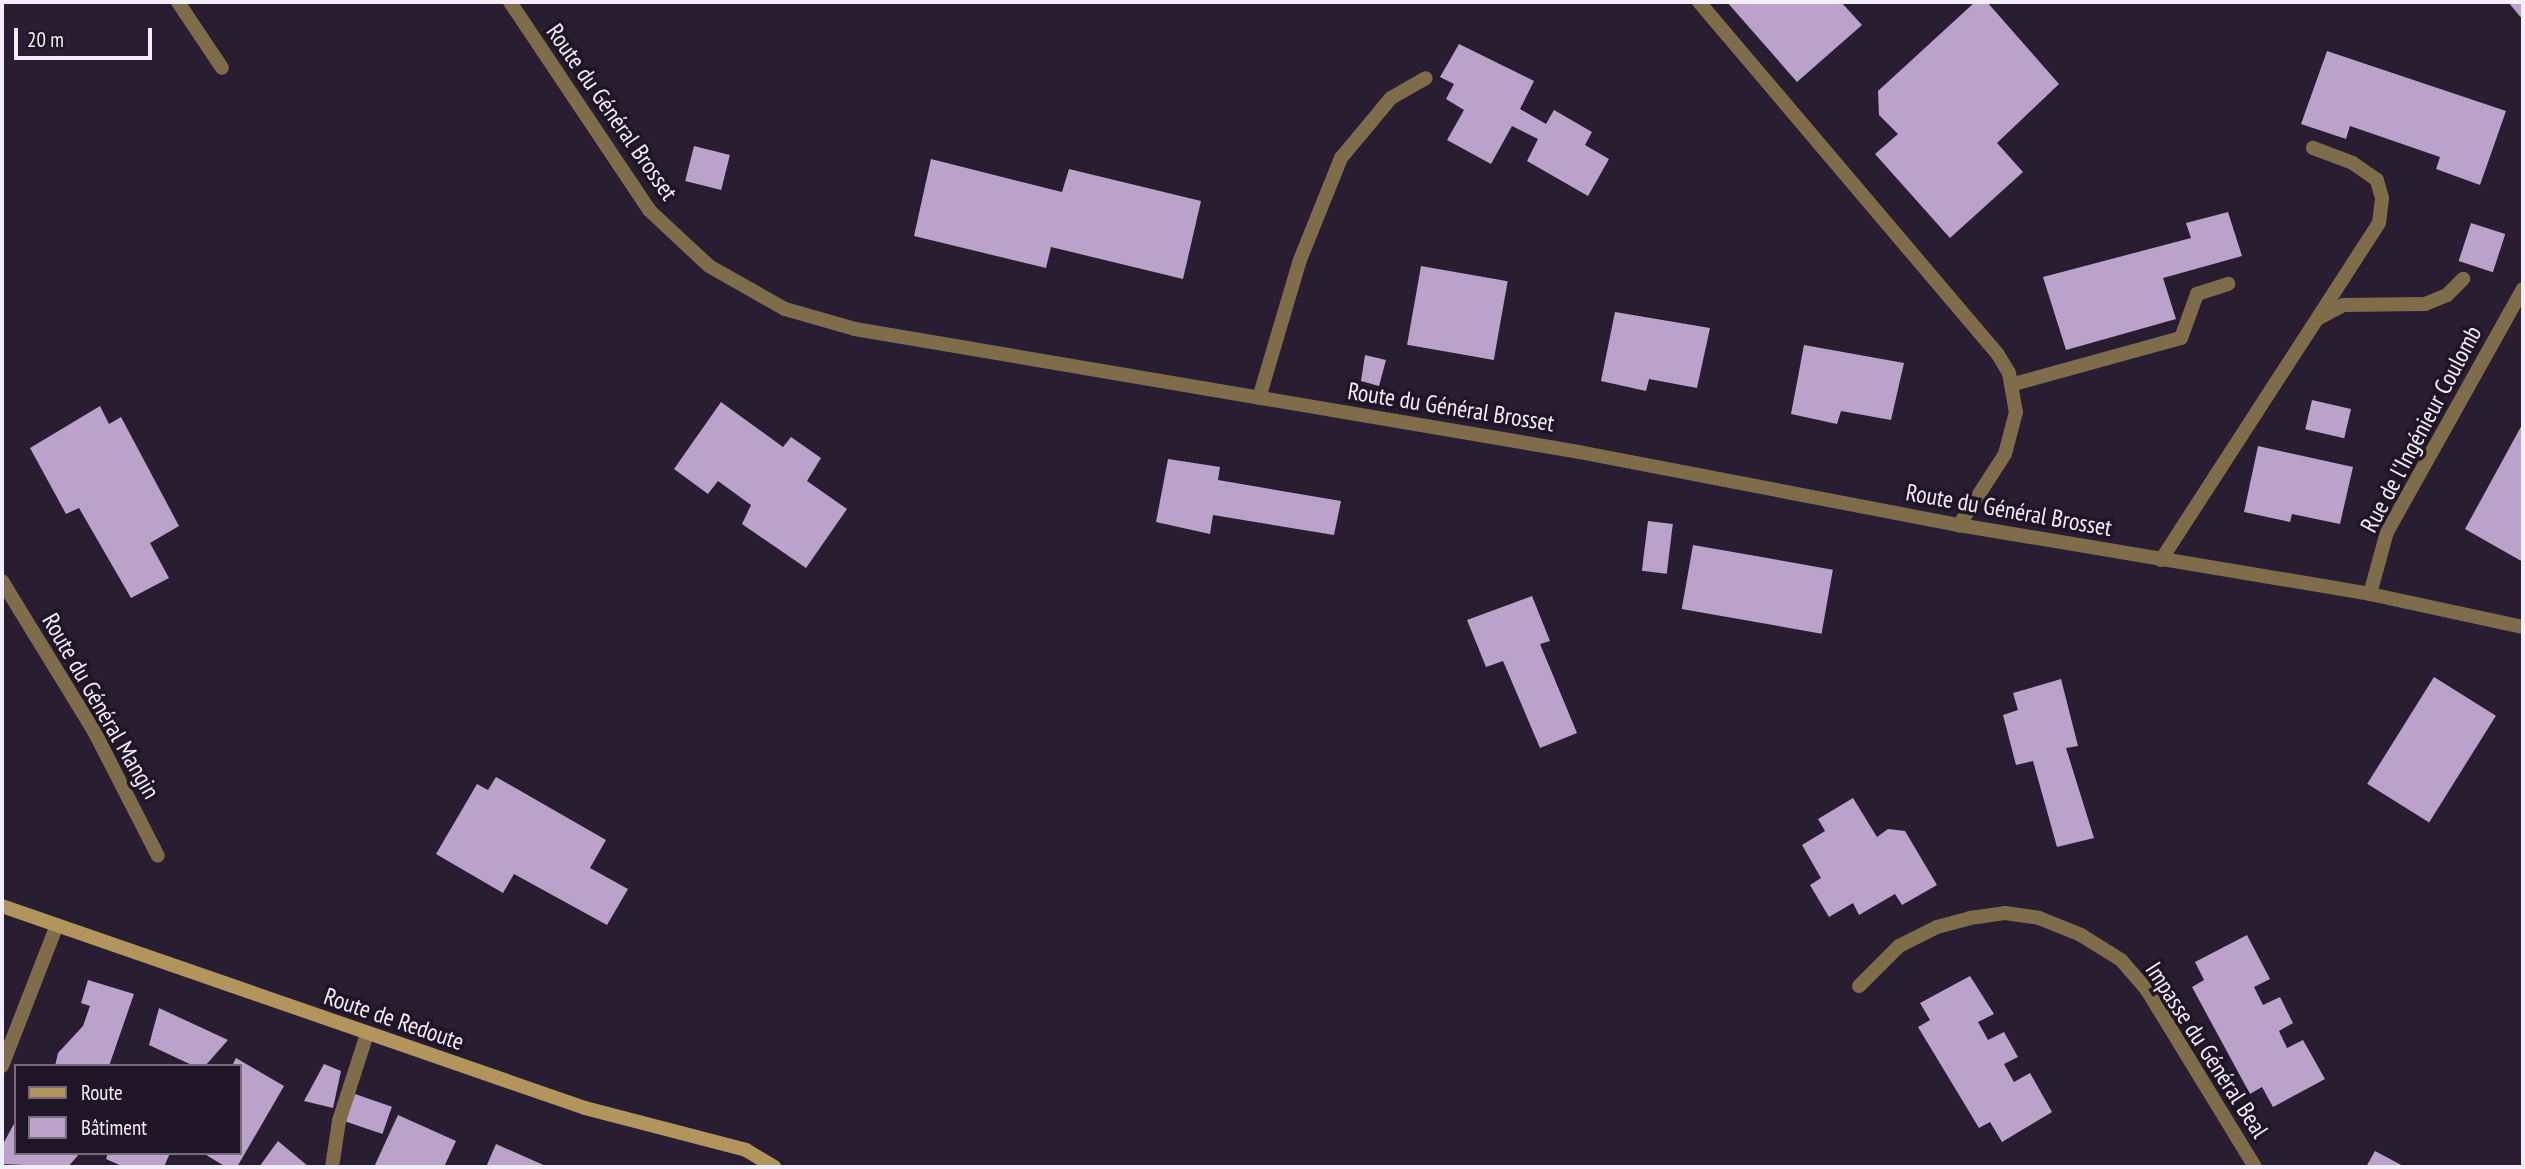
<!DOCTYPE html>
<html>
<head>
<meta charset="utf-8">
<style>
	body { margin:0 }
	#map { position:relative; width:2525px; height:1169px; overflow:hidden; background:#291e31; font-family:"PT Sans Narrow",sans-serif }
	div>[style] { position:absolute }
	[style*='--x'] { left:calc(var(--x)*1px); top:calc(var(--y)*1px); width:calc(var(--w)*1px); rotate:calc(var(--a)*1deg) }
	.building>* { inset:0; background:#baa2ca; transform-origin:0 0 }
	.service>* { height:14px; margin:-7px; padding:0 7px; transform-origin:7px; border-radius:7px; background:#7e6c4a }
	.minor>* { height:14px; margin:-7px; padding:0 7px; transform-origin:7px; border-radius:7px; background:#7e6c4a }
	.secondary>* { height:14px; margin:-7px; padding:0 7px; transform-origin:7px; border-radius:7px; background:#b2955d }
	span { translate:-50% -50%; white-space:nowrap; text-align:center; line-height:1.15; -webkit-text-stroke:7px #201527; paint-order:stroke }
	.street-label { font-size:24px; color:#f4edfa }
	.frame { position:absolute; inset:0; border:4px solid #f4edfa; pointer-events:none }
	.legend { position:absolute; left:14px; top:1064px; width:228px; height:91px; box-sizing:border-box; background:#201527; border:2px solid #756b7b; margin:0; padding:9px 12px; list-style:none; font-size:21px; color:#f4edfa }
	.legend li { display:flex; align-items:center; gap:14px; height:35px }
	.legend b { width:35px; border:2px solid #756b7b }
	.scale { position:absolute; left:14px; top:28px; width:138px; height:32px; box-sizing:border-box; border:4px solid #f4edfa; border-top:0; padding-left:9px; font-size:21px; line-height:24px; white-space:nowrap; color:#f4edfa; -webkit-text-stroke:5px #201527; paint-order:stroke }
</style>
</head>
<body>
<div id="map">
	<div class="building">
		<i style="clip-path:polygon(1727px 2px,1841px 2px,1862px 25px,1797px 82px)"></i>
		<i style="clip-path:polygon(1975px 2px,1987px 2px,2059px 84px,1997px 143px,2023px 172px,1950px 238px,1875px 154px,1898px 134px,1879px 115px,1878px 91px)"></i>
		<i style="clip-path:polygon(2508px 2px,2523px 2px,2523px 20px)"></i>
		<i style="clip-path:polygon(1459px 44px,1534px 81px,1520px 109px,1546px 124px,1554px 110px,1592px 132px,1585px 145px,1609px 159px,1588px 196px,1527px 161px,1538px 139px,1512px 126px,1491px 164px,1447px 140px,1464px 110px,1446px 99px,1454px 84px,1440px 77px)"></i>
		<i style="clip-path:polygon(2327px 51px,2506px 111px,2480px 185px,2436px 169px,2440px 157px,2350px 126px,2346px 139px,2301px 124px)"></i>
		<i style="left:694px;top:146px;width:37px;height:36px;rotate:14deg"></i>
		<i style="clip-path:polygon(931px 159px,1062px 192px,1069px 169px,1201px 201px,1183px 279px,1051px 247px,1046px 268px,914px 236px)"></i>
		<i style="clip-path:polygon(2228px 212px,2242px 256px,2163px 278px,2176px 319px,2066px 350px,2043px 277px,2191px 238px,2186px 223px)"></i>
		<i style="left:2471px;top:223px;width:36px;height:40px;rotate:18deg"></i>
		<i style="left:1421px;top:266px;width:88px;height:80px;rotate:10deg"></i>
		<i style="clip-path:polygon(1615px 312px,1710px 328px,1697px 388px,1649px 379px,1646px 391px,1601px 381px)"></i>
		<i style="clip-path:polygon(1804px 345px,1904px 363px,1891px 420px,1841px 411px,1837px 424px,1791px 414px)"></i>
		<i style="clip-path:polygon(1365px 355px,1386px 360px,1379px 386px,1361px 381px)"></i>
		<i style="left:2312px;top:400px;width:40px;height:30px;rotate:13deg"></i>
		<i style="clip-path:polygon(721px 402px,783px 447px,791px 437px,821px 458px,807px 481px,847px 509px,806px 568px,742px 524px,751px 505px,718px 481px,708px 494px,674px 469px)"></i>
		<i style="clip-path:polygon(100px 406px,109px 424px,121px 417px,179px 526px,150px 543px,169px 578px,131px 598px,79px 508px,66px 514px,30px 448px)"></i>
		<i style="clip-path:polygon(2523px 423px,2523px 562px,2465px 529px)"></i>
		<i style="clip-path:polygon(2258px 446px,2353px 467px,2340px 524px,2292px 514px,2290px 522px,2244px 512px)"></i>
		<i style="clip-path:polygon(1168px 459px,1220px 467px,1218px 480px,1341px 501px,1334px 535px,1213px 515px,1210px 534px,1156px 522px)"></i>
		<i style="left:1648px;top:521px;width:25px;height:50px;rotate:7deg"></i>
		<i style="left:1693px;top:545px;width:142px;height:65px;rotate:10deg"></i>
		<i style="clip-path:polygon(1532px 596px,1550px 641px,1540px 644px,1577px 733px,1540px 748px,1503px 661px,1486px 667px,1467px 620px)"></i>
		<i style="left:2434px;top:677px;width:73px;height:126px;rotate:32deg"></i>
		<i style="clip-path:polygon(2061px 679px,2078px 746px,2066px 748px,2094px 838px,2057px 847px,2033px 761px,2016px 765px,2003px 715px,2018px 710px,2013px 693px)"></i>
		<i style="clip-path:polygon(496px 777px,606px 840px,590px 868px,628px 889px,607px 925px,514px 874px,503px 893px,436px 854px,477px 784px,488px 790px)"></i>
		<i style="clip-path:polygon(1853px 798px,1877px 837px,1888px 829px,1905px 831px,1937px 885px,1902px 905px,1895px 894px,1859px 915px,1853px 903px,1829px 917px,1810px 885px,1821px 878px,1802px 845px,1825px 831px,1818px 819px)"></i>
		<i style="clip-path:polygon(2247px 935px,2270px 979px,2254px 987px,2263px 1005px,2280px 997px,2293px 1023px,2279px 1031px,2287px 1048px,2303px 1040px,2325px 1079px,2273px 1107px,2262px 1087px,2250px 1094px,2192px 987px,2204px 980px,2195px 962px)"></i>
		<i style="clip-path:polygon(1970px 976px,1994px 1014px,1978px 1022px,1988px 1040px,2004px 1032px,2018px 1057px,2004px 1064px,2014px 1082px,2030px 1073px,2052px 1112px,2002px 1142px,1990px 1122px,1979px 1128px,1918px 1027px,1930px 1020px,1920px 1003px)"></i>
		<i style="clip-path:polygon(88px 980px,134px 994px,109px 1066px,55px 1066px,58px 1053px,83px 1026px,90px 1006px,81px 1003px)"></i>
		<i style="clip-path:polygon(159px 1008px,228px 1040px,205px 1066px,194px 1066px,149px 1045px)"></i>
		<i style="clip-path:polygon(236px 1058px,284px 1086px,237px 1167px,226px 1167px,203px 1153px,240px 1153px,240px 1066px,232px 1066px)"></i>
		<i style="clip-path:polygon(324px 1064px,341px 1071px,333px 1108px,304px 1101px)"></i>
		<i style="left:355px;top:1094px;width:39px;height:29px;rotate:19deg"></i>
		<i style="clip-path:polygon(398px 1115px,456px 1141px,444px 1167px,374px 1167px)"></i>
		<i style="clip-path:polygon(16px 1120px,16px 1153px,80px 1153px,68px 1167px,2px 1164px,2px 1146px)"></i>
		<i style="clip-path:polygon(278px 1141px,309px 1167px,259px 1167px)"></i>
		<i style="clip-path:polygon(496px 1144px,548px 1167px,486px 1167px)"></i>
		<i style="clip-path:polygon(2375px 1151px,2405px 1167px,2366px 1167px)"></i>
		<i style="clip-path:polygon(108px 1153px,170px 1153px,164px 1167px,124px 1167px,106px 1159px)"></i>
	</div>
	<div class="service">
		<i style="--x:178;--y:2;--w:79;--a:56.3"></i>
		<i style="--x:1699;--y:2;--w:460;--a:49.7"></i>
		<i style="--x:1997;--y:353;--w:23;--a:59"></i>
		<i style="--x:2009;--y:373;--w:40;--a:80"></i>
		<i style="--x:2016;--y:412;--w:43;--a:104.7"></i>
		<i style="--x:2005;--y:454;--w:85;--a:122.9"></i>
		<i style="--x:2319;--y:318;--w:27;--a:-28"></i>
		<i style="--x:2343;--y:305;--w:82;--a:-0.7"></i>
		<i style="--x:2425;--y:304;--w:24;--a:-22"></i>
		<i style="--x:2447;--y:295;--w:23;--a:-45"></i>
		<i style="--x:2014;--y:384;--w:173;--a:-15.4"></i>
		<i style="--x:2181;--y:338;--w:47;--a:-70"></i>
		<i style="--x:2197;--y:294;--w:33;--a:-18"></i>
		<i style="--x:1259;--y:398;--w:144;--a:-73.5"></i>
		<i style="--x:1300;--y:260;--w:110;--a:-68.1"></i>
		<i style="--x:1341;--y:158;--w:78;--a:-50.2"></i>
		<i style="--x:1391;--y:98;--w:40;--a:-29.7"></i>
		<i style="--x:2161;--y:560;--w:401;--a:-57.1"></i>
		<i style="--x:2379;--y:223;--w:25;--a:-83"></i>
		<i style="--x:2382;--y:198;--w:19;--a:-106"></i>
		<i style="--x:2377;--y:180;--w:29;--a:-145"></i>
		<i style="--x:2353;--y:163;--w:43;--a:-159.4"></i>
	</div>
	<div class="minor">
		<i style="--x:510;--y:2;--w:250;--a:56.2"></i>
		<i style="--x:649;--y:210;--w:82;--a:43"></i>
		<i style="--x:709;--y:266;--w:87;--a:29.5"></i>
		<i style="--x:785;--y:309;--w:73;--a:15.9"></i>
		<i style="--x:855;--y:329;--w:734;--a:9.64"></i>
		<i style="--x:1579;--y:452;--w:387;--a:10.9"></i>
		<i style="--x:1959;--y:525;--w:417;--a:9.5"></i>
		<i style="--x:2370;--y:594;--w:157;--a:12.2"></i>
		<i style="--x:2;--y:581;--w:176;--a:58.5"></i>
		<i style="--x:94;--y:731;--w:140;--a:62.9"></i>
		<i style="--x:2370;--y:594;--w:64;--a:-74.7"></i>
		<i style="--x:2387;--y:532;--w:278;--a:-60.8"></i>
		<i style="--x:1859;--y:986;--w:57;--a:-45"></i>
		<i style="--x:1899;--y:946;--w:42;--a:-26.6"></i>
		<i style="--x:1937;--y:927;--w:34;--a:-15"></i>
		<i style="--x:1970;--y:918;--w:35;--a:-8"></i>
		<i style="--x:2005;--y:913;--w:34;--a:8"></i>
		<i style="--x:2039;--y:918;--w:45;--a:22"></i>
		<i style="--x:2081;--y:935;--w:47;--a:32"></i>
		<i style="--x:2121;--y:960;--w:40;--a:49"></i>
		<i style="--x:2147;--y:990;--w:207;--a:58.6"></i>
		<i style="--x:2;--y:1066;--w:151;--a:-68.7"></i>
		<i style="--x:332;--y:1167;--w:47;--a:-81.3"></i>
		<i style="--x:339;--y:1121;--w:91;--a:-72.2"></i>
	</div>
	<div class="secondary">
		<i style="--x:2;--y:906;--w:617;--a:19.11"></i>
		<i style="--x:585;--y:1108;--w:166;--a:14.6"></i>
		<i style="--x:746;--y:1150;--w:33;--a:31"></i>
	</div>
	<div class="street-label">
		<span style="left:612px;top:112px;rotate:55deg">Route du Général Brosset</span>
		<span style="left:1451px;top:407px;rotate:9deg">Route du Général Brosset</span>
		<span style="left:2421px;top:429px;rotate:-62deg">Rue de l'Ingénieur Coulomb</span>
		<span style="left:2009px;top:510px;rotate:10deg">Route du Général Brosset</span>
		<span style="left:101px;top:706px;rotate:60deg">Route du Général Mangin</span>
		<span style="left:394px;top:1019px;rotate:19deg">Route de Redoute</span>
		<span style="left:2207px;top:1050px;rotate:57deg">Impasse du Général Beal</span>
	</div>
	<div class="frame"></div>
	<ul class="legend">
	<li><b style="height:9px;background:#b2955d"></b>Route</li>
	<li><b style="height:19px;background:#baa2ca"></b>Bâtiment</li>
	</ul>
	<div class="scale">20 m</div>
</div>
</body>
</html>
